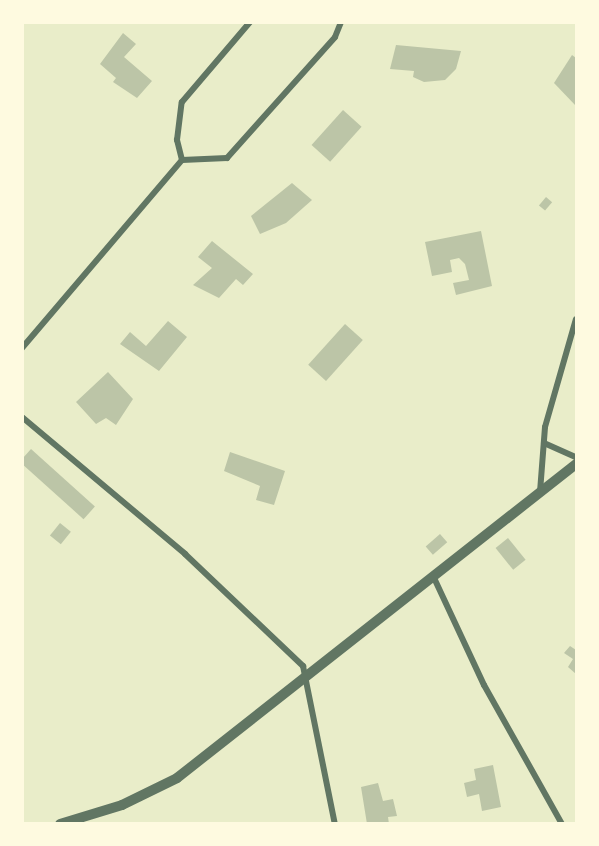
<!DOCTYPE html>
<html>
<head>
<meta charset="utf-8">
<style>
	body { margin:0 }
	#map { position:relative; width:599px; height:846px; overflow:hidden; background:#e9edc9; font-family:Poppins,sans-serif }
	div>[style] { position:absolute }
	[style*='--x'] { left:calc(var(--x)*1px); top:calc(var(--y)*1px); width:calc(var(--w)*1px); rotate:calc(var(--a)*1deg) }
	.building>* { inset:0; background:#bcc5a7; transform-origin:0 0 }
	.minor>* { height:6px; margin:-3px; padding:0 3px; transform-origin:3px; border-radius:3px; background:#617663 }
	.tertiary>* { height:10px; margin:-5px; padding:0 5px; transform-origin:5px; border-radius:5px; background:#617663 }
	span { translate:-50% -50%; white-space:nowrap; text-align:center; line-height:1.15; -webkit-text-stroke:6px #fefae0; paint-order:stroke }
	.frame { position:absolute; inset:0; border:24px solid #fefae0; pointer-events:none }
</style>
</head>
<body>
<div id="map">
	<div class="building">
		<i style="clip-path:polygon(123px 33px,136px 44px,124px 57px,152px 81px,137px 98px,113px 82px,116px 78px,100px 64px)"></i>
		<i style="clip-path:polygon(396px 45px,461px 51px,456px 69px,445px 80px,424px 82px,413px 77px,414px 71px,390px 69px)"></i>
		<i style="clip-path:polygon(572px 55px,576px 58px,576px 106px,554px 83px)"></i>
		<i style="left:343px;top:110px;width:25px;height:47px;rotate:42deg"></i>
		<i style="clip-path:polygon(292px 183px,312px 200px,286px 223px,260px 234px,251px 216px)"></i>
		<i style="left:546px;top:197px;width:8px;height:11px;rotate:40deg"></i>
		<i style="clip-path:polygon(481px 231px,492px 286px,456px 295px,453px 283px,469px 280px,465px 264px,459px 258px,450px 260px,452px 272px,432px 276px,425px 242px)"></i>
		<i style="clip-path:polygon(212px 241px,253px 274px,243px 285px,236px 279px,219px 298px,193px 285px,212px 268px,198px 257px)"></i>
		<i style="clip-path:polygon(168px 321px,187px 337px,159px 371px,120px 344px,130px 332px,146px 346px)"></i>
		<i style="left:345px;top:324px;width:24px;height:55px;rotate:42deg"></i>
		<i style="clip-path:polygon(108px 372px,133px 399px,116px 425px,106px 418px,96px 424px,76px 402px)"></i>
		<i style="left:31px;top:449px;width:86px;height:17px;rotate:42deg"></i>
		<i style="clip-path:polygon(230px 452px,285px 471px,274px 505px,256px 500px,260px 486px,224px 471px)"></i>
		<i style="left:60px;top:523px;width:14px;height:16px;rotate:39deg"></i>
		<i style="left:440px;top:534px;width:11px;height:19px;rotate:49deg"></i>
		<i style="left:508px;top:538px;width:28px;height:16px;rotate:51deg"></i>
		<i style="clip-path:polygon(570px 646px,576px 650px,576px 674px,568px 667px,573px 659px,564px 653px)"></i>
		<i style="clip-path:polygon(493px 765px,501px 807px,482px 811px,479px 794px,467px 797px,464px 783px,476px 780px,474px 769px)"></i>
		<i style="clip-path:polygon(378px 783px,383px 801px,393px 799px,397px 816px,388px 817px,389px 824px,367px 824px,361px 787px)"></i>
	</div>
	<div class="minor">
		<i style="--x:182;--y:160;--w:21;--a:-104"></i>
		<i style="--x:177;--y:140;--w:38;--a:-83"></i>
		<i style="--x:182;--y:102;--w:105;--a:-49.6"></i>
		<i style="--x:22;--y:348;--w:247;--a:-49.6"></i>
		<i style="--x:182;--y:160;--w:45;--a:-2.5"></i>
		<i style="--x:227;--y:158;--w:162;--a:-48.2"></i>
		<i style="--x:335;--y:37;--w:16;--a:-68"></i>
		<i style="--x:22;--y:417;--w:213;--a:40"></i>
		<i style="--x:185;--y:554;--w:163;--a:43.5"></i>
		<i style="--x:303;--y:666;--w:161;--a:78.6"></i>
		<i style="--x:544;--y:443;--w:35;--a:24"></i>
		<i style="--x:540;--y:492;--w:65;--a:-85.6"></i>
		<i style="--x:545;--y:427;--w:112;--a:-74"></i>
		<i style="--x:435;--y:580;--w:116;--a:65"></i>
		<i style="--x:484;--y:685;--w:159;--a:60.7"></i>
	</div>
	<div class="tertiary">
		<i style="--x:60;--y:824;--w:65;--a:-17"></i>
		<i style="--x:122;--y:805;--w:61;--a:-26.1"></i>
		<i style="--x:177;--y:778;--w:508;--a:-38.2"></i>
	</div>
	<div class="frame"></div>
</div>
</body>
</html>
